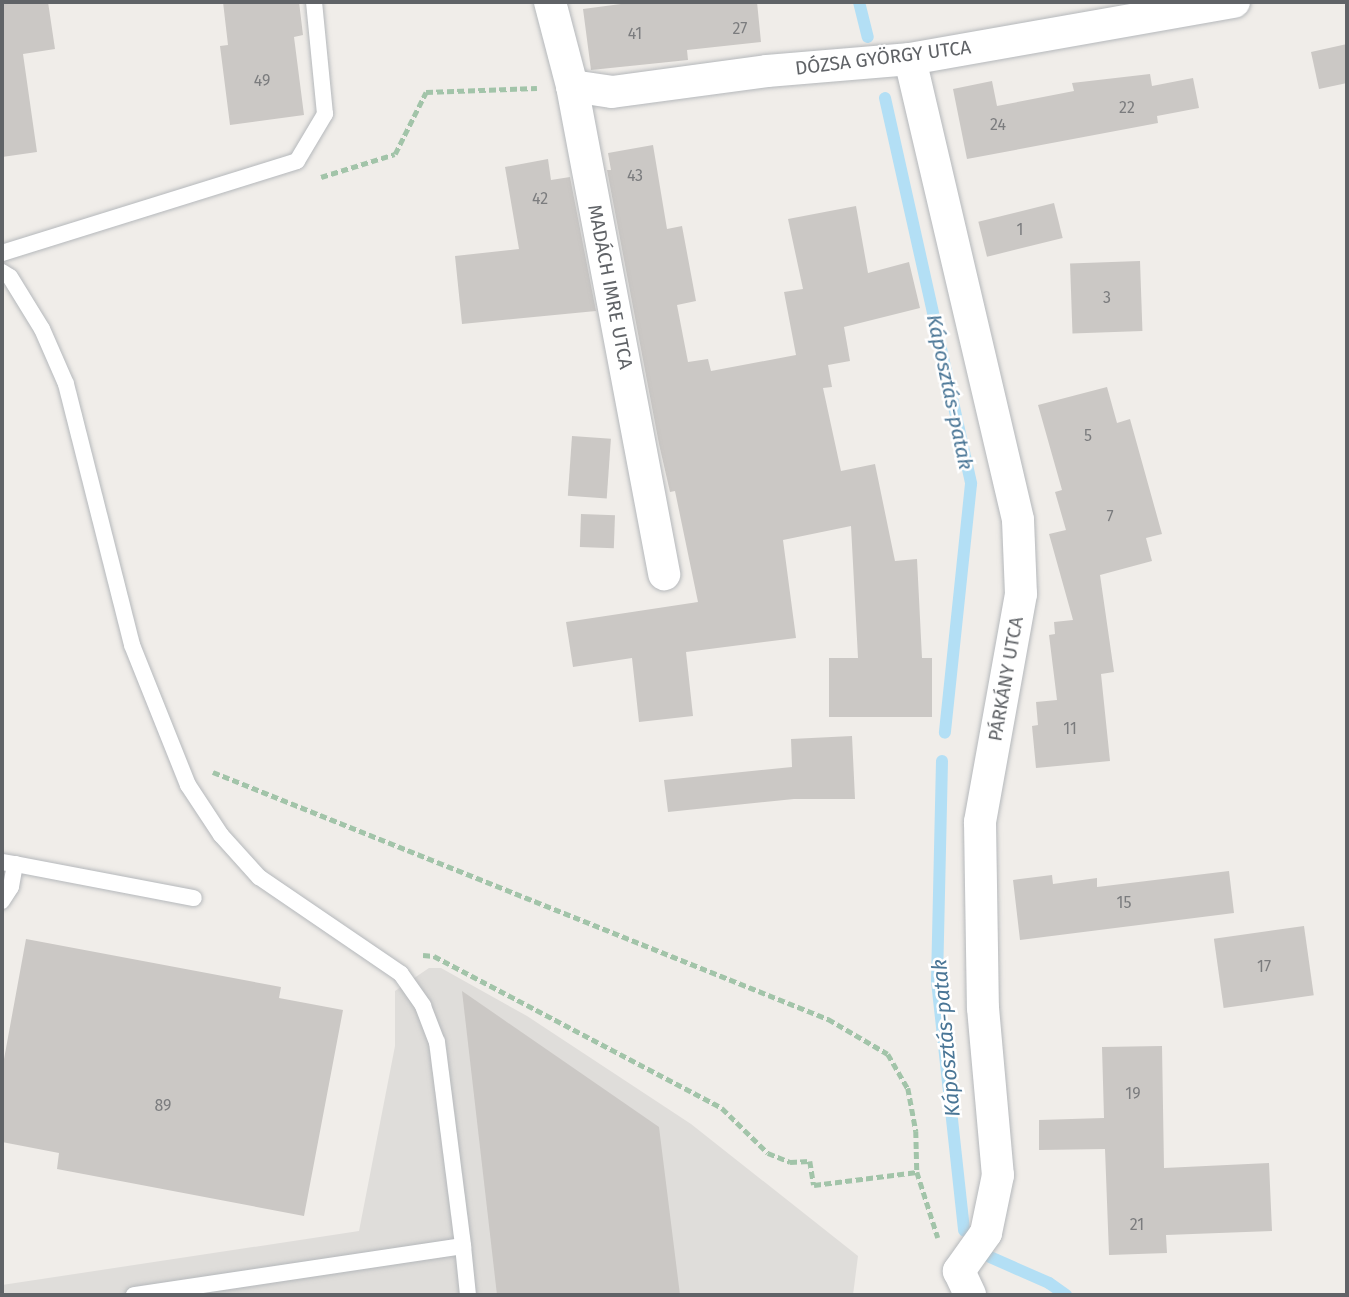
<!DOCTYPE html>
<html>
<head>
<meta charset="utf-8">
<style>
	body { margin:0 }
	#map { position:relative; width:1349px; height:1297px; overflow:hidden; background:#f0ede9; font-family:"Fira Sans",sans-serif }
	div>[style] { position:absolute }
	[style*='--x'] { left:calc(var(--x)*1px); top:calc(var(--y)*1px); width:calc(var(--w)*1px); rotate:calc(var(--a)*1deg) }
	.industrial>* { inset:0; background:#dfddda }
	.stream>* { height:12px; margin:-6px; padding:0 6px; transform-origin:6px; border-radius:6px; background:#b3dff5 }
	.building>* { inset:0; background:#cbc8c5; transform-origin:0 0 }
	.path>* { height:4.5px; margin-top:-2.25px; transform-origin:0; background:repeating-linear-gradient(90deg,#a2c4a9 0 7px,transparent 0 10.5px) }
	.roads { filter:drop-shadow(0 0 2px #b5b8bb) drop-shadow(0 0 2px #b5b8bb) }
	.service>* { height:16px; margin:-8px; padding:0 8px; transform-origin:8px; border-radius:8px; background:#fff }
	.minor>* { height:32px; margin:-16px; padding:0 16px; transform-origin:16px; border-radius:16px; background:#fff }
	span { translate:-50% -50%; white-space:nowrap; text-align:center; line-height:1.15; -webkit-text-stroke:5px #fff; paint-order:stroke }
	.number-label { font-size:16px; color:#7b7c7e }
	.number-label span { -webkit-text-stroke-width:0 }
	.street-label { font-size:19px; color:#606367 }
	.water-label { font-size:21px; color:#4a7696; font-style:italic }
	.frame { position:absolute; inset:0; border:4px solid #606367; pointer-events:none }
</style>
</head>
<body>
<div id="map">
	<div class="industrial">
		<i style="clip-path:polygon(429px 968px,441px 968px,527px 1016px,691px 1124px,858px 1256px,853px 1295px,2px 1295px,2px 1285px,359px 1231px,395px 1046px,395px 991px)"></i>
	</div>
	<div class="stream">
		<i style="--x:859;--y:2;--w:36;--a:76"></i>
		<i style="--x:885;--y:98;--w:395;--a:77.4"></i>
		<i style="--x:971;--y:484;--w:250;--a:96"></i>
		<i style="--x:942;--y:761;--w:220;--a:91.3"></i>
		<i style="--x:937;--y:981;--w:251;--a:83.8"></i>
		<i style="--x:990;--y:1257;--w:64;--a:23.8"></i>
		<i style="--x:1049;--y:1283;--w:21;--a:35"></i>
	</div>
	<div class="building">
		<i style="clip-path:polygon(2px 2px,48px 2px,55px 49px,23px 54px,37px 152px,2px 157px)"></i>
		<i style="clip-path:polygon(223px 2px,299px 2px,303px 35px,294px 37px,304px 115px,230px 125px,220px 46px,228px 45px)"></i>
		<i style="clip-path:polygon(636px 2px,757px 2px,761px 42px,687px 50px,688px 60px,591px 70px,583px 9px)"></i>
		<i style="clip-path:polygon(1347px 44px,1347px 83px,1319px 89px,1311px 52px)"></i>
		<i style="clip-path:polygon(1150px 74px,1152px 86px,1193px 78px,1199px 108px,1157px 116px,1158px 123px,967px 159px,953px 89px,992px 81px,997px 106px,1074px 91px,1072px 83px)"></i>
		<i style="clip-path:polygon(653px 145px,667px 229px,682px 226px,696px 301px,677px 305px,688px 362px,708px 359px,711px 371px,796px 355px,784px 292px,803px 289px,788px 219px,856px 206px,868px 273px,909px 262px,920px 308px,844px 327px,850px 361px,828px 365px,832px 387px,823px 388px,841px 471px,875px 464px,895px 561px,917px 559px,922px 658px,932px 658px,932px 717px,829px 717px,829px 658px,858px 658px,851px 526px,783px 540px,796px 638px,686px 652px,693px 716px,639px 722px,632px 658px,573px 667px,566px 622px,698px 602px,675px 491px,670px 492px,659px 444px,607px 170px,611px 170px,608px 153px)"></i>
		<i style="clip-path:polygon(548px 159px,551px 180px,570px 177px,596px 311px,462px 324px,455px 256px,519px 249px,505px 167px)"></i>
		<i style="left:1054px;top:203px;width:36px;height:78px;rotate:76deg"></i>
		<i style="left:1140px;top:261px;width:70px;height:70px;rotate:88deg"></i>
		<i style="clip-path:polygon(1107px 387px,1117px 423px,1130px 419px,1162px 534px,1146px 538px,1152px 561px,1100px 575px,1114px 672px,1101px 674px,1110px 761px,1036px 768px,1032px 726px,1038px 725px,1036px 702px,1057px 700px,1049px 635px,1055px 634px,1054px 622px,1073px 620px,1049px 534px,1066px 530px,1055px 492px,1062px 490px,1038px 405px)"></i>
		<i style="left:572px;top:436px;width:39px;height:60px;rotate:4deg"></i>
		<i style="left:581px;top:514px;width:34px;height:33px;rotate:2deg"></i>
		<i style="clip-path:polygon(852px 736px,855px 799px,794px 799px,668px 812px,664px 780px,792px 767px,791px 739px)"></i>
		<i style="clip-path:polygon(1229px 871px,1234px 913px,1020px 940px,1013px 880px,1052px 875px,1053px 884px,1097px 878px,1097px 887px)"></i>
		<i style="left:1304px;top:926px;width:70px;height:91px;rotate:82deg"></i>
		<i style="clip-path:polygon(26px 939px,281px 987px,279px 998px,343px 1010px,304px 1216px,57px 1169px,59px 1153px,2px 1142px,2px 1070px)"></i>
		<i style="clip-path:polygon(462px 991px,659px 1127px,680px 1295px,497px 1295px)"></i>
		<i style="clip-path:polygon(1162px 1046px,1164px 1168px,1269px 1163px,1272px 1231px,1166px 1235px,1167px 1253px,1109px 1255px,1105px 1149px,1039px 1150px,1039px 1120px,1104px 1118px,1102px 1047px)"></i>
	</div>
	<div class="path">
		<i style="--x:321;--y:177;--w:77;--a:-17.3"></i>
		<i style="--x:395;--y:154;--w:69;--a:-63.4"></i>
		<i style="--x:426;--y:92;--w:111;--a:-2.1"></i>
		<i style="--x:213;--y:772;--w:663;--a:21.88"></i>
		<i style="--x:828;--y:1019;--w:69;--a:30.3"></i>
		<i style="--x:888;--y:1054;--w:39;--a:60"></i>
		<i style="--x:908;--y:1088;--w:44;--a:79.5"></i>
		<i style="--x:916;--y:1131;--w:41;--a:88.6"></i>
		<i style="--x:917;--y:1172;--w:69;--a:72.3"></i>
		<i style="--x:423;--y:955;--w:11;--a:5"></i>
		<i style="--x:434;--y:956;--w:326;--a:27.8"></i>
		<i style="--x:722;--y:1108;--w:64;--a:44.4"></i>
		<i style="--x:768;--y:1153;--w:24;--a:22"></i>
		<i style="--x:790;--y:1162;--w:20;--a:-3"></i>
		<i style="--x:810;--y:1161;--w:24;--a:81"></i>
		<i style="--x:814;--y:1185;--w:104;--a:-7.2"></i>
	</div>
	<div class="roads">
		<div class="service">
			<i style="--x:2;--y:253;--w:309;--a:-17.3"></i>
			<i style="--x:297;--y:161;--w:55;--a:-59.2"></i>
			<i style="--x:325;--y:114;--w:113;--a:-95.6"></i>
			<i style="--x:2;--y:272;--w:9;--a:32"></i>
			<i style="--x:10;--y:277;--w:61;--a:58.4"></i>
			<i style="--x:42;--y:329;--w:60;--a:66.4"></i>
			<i style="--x:66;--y:384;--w:269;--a:75.8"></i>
			<i style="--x:132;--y:645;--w:151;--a:68.2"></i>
			<i style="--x:188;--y:785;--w:60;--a:56.6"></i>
			<i style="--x:221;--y:835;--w:57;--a:47.9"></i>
			<i style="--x:259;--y:877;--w:172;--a:34.3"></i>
			<i style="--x:401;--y:974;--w:39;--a:55"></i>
			<i style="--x:423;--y:1006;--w:39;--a:69"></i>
			<i style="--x:437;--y:1042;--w:206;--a:82.7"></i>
			<i style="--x:463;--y:1246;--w:333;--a:171.5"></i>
			<i style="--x:2;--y:862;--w:13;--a:9"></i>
			<i style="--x:15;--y:864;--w:23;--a:100"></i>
			<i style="--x:11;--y:887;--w:17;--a:123"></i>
			<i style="--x:15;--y:864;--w:182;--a:10.8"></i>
			<i style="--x:463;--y:1246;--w:49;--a:84.2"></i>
		</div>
		<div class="minor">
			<i style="--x:550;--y:2;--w:87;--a:75.3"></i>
			<i style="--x:572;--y:86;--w:497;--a:79.3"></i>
			<i style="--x:910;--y:59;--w:473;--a:76.8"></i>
			<i style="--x:1018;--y:520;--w:74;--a:87.7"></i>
			<i style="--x:1021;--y:594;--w:232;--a:100.2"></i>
			<i style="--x:980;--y:822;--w:186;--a:89.1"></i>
			<i style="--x:983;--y:1008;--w:168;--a:84.9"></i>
			<i style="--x:998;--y:1175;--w:59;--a:101.7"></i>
			<i style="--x:986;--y:1233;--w:47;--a:125.4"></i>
			<i style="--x:959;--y:1271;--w:26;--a:65"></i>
			<i style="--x:572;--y:86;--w:40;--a:8.5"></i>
			<i style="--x:612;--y:92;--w:156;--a:-7.7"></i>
			<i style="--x:767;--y:71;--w:144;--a:-4.8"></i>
			<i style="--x:910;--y:59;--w:329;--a:-10"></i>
		</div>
	</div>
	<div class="number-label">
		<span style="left:740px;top:29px">27</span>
		<span style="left:635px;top:34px">41</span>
		<span style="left:262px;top:81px">49</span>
		<span style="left:1127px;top:108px">22</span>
		<span style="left:998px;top:125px">24</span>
		<span style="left:635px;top:176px">43</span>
		<span style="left:540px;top:199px">42</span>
		<span style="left:1020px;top:230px">1</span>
		<span style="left:1107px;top:298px">3</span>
		<span style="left:1088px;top:436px">5</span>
		<span style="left:1110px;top:517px">7</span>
		<span style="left:1070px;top:729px">11</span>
		<span style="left:1124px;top:903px">15</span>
		<span style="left:1264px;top:967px">17</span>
		<span style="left:1133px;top:1094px">19</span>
		<span style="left:163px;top:1106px">89</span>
		<span style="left:1137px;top:1225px">21</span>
	</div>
	<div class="street-label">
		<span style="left:883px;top:58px;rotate:-7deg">DÓZSA GYÖRGY UTCA</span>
		<span style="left:610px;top:287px;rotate:79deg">MADÁCH IMRE UTCA</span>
		<span style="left:1006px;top:679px;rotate:-80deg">PÁRKÁNY UTCA</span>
	</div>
	<div class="water-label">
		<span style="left:950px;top:392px;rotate:78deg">Káposztás-patak</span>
		<span style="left:946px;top:1038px;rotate:-95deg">Káposztás-patak</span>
	</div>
	<div class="frame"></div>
</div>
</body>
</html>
